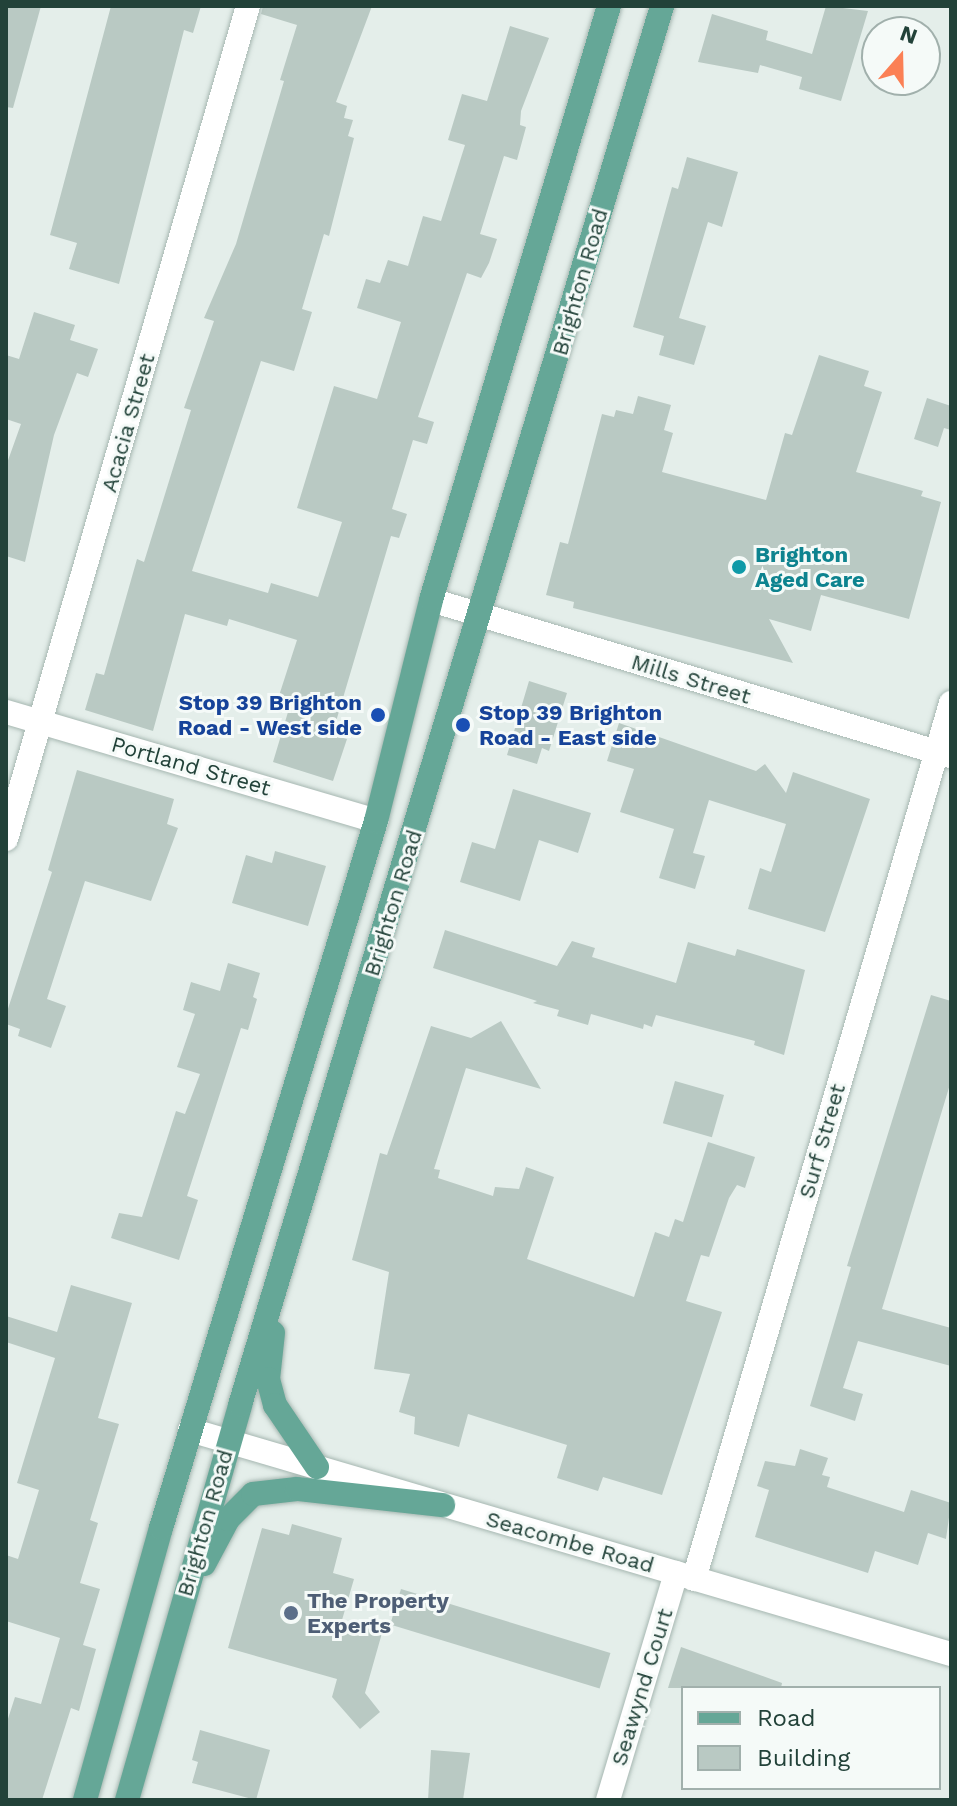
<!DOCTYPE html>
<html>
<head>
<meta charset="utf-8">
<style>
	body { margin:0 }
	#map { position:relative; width:957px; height:1806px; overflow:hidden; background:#e4eeea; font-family:"Work Sans",sans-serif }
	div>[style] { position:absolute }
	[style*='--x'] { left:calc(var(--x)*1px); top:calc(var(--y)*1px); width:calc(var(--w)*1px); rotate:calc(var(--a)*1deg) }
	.building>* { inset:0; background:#b9c9c3; transform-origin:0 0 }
	.roads { filter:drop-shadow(0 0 2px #a6b7b1) drop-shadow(0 0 2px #a6b7b1) }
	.street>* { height:24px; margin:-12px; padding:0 12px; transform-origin:12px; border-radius:12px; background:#fff }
	.secondary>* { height:24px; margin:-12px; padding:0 12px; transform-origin:12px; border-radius:12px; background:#fff }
	.primary>* { height:24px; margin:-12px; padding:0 12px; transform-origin:12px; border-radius:12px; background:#65a797 }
	.dots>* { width:22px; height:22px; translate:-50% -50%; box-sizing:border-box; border:4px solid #f5faf8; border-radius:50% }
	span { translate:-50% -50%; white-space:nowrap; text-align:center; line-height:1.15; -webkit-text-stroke:6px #f5faf8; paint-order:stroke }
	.street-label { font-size:22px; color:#224239 }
	.culture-label { font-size:22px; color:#0d838f; font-weight:700 }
	.left { translate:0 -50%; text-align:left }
	.transit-label { font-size:22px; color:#164399; font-weight:700 }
	.right { translate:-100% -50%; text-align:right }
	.service-label { font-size:22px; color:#4e5e75; font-weight:700 }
	.frame { position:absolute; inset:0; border:8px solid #224239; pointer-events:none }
	.legend { position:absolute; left:681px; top:1686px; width:260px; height:104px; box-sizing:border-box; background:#f5faf8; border:2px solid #a1b0ac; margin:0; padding:10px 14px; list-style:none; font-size:24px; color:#224239 }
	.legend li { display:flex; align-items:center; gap:16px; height:40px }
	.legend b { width:40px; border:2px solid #a1b0ac }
	.north { position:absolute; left:861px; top:16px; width:80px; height:80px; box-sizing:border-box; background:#f5faf8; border:2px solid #a1b0ac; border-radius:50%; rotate:20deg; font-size:22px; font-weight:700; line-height:32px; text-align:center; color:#224239 }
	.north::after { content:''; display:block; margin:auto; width:28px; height:36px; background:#fb8055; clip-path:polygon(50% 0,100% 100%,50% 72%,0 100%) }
</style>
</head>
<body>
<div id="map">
	<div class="building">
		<i style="clip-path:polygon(6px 6px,41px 6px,13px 108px,6px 107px)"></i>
		<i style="clip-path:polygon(111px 6px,201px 6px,193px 33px,184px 30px,119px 284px,69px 269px,77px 243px,50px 235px)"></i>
		<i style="clip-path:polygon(263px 6px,372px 6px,336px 102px,347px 106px,344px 118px,353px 120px,348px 136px,354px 138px,329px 236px,324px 234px,302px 309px,312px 312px,294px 371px,261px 361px,192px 571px,268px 593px,271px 583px,318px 597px,342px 522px,297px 508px,334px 386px,377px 399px,401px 322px,357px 308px,366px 279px,380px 283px,388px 260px,408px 266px,423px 216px,441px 221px,465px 145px,448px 140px,462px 94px,487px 101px,510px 26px,549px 38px,521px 111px,520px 125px,526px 127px,517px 160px,504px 156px,480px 234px,497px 239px,489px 263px,481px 278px,467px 273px,418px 417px,434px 422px,427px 444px,413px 440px,392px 509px,407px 514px,399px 538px,391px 536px,332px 735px,347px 739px,333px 781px,273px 762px,288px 712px,275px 708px,297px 640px,229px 619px,227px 626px,185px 614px,153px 731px,85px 710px,96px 673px,104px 675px,137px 559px,144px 562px,191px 410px,184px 408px,214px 321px,204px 318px,236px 244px,284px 81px,280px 80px,297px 25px,261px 14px)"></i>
		<i style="clip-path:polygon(826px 6px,868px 11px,841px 101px,799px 89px,802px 77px,760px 65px,758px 73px,698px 62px,712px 14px,768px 31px,766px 40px,812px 54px)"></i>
		<i style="clip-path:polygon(687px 157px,738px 172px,722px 227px,708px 222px,679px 318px,706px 326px,694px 365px,659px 355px,664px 336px,633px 327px,672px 187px,678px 189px)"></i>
		<i style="clip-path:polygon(34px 312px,75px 325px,70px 340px,98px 349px,88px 377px,77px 373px,54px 435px,25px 562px,6px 556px,6px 466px,21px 424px,6px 419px,6px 355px,19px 359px)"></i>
		<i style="clip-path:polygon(819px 355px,869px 371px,864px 386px,882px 392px,856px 472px,923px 491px,921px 496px,941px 502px,909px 619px,821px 595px,811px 631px,769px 619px,793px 663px,573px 608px,574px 602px,546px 595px,560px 542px,568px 544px,602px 414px,614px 417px,616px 410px,633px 414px,638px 396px,671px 405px,664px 430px,673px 433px,662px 472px,766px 500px,785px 433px,792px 435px)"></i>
		<i style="clip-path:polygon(927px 398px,951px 406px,951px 430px,944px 428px,938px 447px,914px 439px)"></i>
		<i style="clip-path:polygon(529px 681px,567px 693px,549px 751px,542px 748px,537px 764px,507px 755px)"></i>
		<i style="clip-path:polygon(619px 723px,756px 771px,765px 764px,786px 793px,793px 772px,870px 799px,825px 932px,748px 909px,760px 868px,771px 872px,786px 824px,709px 800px,693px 853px,705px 856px,695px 889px,659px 878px,674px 829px,620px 812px,634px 769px,607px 761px)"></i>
		<i style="clip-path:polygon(77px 770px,174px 799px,167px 824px,178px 828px,151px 901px,85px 881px,47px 999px,66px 1006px,51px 1048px,18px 1036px,20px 1029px,6px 1024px,6px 1015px,52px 872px,48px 870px)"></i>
		<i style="clip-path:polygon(513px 789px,591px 813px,578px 853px,539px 840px,520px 901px,460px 882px,472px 842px,495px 849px)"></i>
		<i style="clip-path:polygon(275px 851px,326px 866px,308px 926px,232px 903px,246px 855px,272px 863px)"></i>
		<i style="clip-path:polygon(445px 930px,557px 966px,572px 941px,595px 948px,592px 957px,676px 983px,688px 942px,735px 956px,737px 949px,805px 970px,784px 1055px,754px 1045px,755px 1041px,656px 1015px,652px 1027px,644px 1024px,643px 1029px,591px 1014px,588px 1025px,557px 1016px,559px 1010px,533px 1003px,537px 1001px,433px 968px)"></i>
		<i style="clip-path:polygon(228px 963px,260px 973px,253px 997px,257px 999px,248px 1030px,241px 1028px,187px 1196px,198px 1200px,179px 1260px,111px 1238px,119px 1213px,142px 1217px,176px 1111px,185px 1114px,200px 1074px,177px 1067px,195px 1014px,183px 1010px,191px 982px,220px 991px)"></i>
		<i style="clip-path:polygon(931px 995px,951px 1001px,951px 1081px,882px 1309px,951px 1328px,951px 1366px,858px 1341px,843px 1388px,863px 1394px,855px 1421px,810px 1406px,851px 1267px,847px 1266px)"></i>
		<i style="clip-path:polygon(501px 1021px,541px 1089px,466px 1068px,434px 1169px,440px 1170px,438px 1178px,493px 1196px,495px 1187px,519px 1189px,526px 1167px,554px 1177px,527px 1259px,634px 1297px,655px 1232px,669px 1237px,675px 1219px,683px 1222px,708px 1142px,755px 1157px,745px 1188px,737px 1185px,729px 1198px,709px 1257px,701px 1255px,686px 1301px,722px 1312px,662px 1495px,603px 1477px,598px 1491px,557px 1478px,567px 1445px,468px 1414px,459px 1447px,414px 1434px,415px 1417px,399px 1412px,410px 1374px,374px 1369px,389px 1272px,352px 1260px,380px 1153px,387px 1155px,431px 1026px,471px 1038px)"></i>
		<i style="left:675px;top:1081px;width:51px;height:44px;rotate:16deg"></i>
		<i style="clip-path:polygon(71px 1285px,132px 1303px,98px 1418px,119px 1424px,90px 1520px,98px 1523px,80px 1583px,100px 1589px,83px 1645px,96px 1649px,79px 1711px,71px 1708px,42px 1800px,6px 1800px,6px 1725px,15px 1697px,41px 1704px,60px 1638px,6px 1621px,6px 1555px,18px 1559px,39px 1490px,17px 1483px,55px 1358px,6px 1342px,6px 1316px,57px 1332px)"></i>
		<i style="clip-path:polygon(800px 1449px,828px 1458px,822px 1475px,830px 1477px,827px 1487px,904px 1512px,911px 1490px,951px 1503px,946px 1539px,928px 1533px,918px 1565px,875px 1551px,868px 1573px,755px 1537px,769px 1490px,757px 1486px,765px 1461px,795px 1466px)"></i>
		<i style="clip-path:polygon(292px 1524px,342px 1538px,333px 1573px,354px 1579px,342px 1620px,382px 1633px,365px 1693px,380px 1712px,360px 1729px,332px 1697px,337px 1679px,228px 1648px,262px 1528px,289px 1535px)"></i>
		<i style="left:401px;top:1589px;width:219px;height:37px;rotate:17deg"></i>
		<i style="clip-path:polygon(681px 1647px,782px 1683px,781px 1688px,668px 1688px)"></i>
		<i style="clip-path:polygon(200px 1730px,270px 1750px,256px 1800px,192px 1783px,198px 1762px,192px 1760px)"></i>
		<i style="clip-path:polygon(431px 1750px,470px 1753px,463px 1800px,428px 1800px)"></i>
	</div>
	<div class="roads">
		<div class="street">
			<i style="--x:431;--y:600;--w:542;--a:16.73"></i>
			<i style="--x:6;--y:712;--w:386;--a:16.4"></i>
			<i style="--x:6;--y:839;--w:867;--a:-73.8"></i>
			<i style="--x:694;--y:1579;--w:913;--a:-73.65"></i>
			<i style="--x:608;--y:1800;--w:237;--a:-73.3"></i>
		</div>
		<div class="secondary">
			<i style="--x:190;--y:1430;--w:793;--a:16.4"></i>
		</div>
		<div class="primary">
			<i style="--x:273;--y:1333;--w:46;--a:96.2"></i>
			<i style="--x:268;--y:1379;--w:27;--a:75"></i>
			<i style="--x:275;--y:1405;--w:75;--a:55.9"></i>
			<i style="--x:204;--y:1564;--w:51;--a:-61.9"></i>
			<i style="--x:228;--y:1519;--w:35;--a:-45"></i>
			<i style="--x:253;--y:1494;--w:44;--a:-6.5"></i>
			<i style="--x:297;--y:1489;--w:147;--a:6.3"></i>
			<i style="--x:85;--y:1800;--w:282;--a:-74.4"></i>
			<i style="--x:161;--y:1528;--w:739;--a:-73.09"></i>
			<i style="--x:376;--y:821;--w:228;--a:-76"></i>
			<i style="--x:431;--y:600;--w:620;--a:-73.32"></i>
			<i style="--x:127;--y:1800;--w:411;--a:-74"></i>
			<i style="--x:240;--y:1405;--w:1461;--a:-73.21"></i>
		</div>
	</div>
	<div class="dots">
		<i style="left:739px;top:567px;background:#0f9aa8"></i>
		<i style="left:378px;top:715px;background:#1a4fb4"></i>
		<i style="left:463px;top:725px;background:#1a4fb4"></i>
		<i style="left:291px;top:1613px;background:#5c6f8a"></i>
	</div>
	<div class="street-label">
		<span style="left:580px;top:282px;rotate:-74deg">Brighton Road</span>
		<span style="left:128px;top:423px;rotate:-74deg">Acacia Street</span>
		<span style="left:691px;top:679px;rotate:17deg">Mills Street</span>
		<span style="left:191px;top:766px;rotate:16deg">Portland Street</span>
		<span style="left:393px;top:903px;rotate:-73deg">Brighton Road</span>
		<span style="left:822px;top:1141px;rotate:-74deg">Surf Street</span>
		<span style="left:205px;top:1523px;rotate:-74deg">Brighton Road</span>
		<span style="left:570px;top:1542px;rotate:16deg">Seacombe Road</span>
		<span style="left:642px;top:1687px;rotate:-73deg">Seawynd Court</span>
	</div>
	<div class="culture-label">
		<span class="left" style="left:755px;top:567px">Brighton<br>Aged Care</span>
	</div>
	<div class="transit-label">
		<span class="right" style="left:362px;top:715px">Stop 39 Brighton<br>Road - West side</span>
		<span class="left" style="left:479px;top:725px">Stop 39 Brighton<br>Road - East side</span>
	</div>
	<div class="service-label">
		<span class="left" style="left:307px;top:1613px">The Property<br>Experts</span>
	</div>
	<div class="frame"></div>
	<ul class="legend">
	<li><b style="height:10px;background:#65a797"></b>Road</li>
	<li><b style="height:22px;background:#b9c9c3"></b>Building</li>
	</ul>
	<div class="north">N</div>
</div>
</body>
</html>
